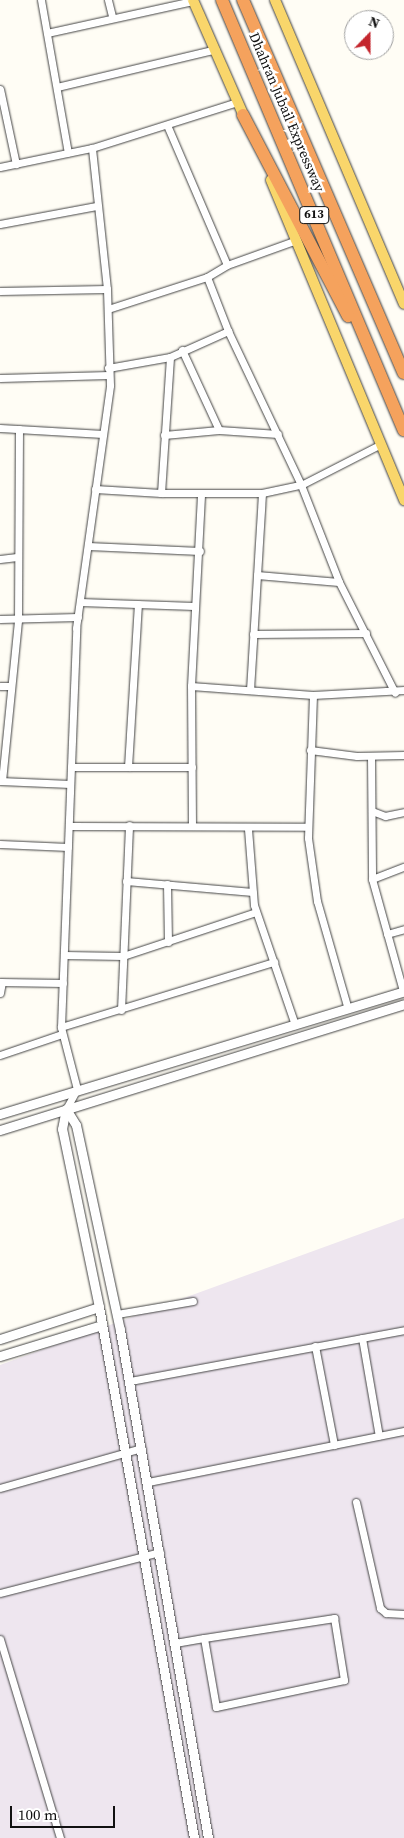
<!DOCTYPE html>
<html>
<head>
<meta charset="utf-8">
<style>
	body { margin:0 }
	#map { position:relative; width:404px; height:1838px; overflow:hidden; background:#fffdf5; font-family:"Source Serif 4",serif }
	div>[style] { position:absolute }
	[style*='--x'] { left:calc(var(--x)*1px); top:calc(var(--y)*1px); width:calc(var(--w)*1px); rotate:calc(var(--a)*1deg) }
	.industrial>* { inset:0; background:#eee6ef }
	.roads { filter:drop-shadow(0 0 1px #444) drop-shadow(0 0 1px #444) }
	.minor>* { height:7px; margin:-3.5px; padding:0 3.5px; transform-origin:3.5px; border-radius:3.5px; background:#fff }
	.tertiary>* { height:9px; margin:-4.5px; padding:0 4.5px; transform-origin:4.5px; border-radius:4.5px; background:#fff }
	.primary>* { height:10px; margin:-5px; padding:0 5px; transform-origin:5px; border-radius:5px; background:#f9d66b }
	.motorway>* { height:12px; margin:-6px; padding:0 6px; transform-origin:6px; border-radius:6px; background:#f5a25d }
	span { translate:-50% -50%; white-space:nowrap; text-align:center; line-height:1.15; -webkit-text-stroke:5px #fff; paint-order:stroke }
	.shield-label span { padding:1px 4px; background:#fff; border:1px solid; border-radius:4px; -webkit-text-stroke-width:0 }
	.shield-label { font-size:12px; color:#111; font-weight:700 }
	.street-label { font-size:14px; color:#111 }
	.north { position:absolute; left:344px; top:10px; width:50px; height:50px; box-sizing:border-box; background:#fff; border:1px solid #a0a0a0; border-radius:50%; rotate:22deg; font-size:14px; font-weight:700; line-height:20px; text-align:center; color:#111 }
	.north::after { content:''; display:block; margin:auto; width:18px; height:22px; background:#c4262e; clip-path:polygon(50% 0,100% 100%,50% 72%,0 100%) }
	.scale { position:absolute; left:10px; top:1806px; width:105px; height:22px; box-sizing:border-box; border:2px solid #111; border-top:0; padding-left:6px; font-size:15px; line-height:18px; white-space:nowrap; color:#111; -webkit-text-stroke:4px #fff; paint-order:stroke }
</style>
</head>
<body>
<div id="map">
	<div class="industrial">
		<i style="clip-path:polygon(404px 1218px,404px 1838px,0 1838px,0 1365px)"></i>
	</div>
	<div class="roads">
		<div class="minor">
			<i style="--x:41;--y:0;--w:155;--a:80"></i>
			<i style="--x:108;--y:0;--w:16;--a:76"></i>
			<i style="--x:47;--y:33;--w:149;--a:-12.4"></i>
			<i style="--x:57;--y:87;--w:163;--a:-13.4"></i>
			<i style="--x:0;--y:89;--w:77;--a:78"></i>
			<i style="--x:167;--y:125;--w:152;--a:66.8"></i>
			<i style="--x:0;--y:167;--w:94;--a:-11.7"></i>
			<i style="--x:92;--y:148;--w:152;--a:-17.6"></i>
			<i style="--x:0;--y:224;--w:98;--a:-10.6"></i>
			<i style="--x:207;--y:277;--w:58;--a:68.7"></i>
			<i style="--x:228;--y:331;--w:170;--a:64.6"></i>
			<i style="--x:301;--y:485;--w:104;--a:68.6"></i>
			<i style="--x:339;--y:582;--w:124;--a:63.2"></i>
			<i style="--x:0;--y:291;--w:107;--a:-1.1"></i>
			<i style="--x:108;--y:309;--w:104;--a:-17.9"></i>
			<i style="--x:207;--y:277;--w:23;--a:-31"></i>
			<i style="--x:227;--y:265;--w:74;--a:-19.7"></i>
			<i style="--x:182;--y:350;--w:88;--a:65.2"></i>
			<i style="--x:108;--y:368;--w:63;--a:-10.1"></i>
			<i style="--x:170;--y:357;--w:64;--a:-24.1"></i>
			<i style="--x:0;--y:378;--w:109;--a:-1.6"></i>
			<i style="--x:0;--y:428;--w:103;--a:3.3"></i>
			<i style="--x:164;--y:435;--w:55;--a:-5.2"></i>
			<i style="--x:219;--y:430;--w:59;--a:3.9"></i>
			<i style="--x:95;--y:489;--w:66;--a:3.5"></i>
			<i style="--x:161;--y:493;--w:101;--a:0"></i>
			<i style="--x:262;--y:493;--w:40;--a:-12"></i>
			<i style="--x:301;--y:485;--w:90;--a:-27.1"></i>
			<i style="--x:161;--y:493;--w:136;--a:-86.2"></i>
			<i style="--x:88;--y:546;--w:112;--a:2.6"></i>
			<i style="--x:0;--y:559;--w:17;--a:-7"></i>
			<i style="--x:257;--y:575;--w:82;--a:4.9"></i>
			<i style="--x:80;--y:602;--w:114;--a:2"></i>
			<i style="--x:0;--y:619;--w:78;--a:-1.5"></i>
			<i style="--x:253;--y:634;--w:113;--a:-0.5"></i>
			<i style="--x:0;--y:686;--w:11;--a:0"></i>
			<i style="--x:191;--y:686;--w:122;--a:4.2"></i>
			<i style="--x:313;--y:695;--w:91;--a:-3.1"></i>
			<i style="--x:250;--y:690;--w:197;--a:-86.5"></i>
			<i style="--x:313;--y:695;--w:143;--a:92"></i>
			<i style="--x:308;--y:838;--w:64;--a:81.9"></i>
			<i style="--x:317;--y:901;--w:112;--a:74"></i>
			<i style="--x:310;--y:750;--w:47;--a:7.3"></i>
			<i style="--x:357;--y:756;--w:47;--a:-1.2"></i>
			<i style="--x:371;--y:756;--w:123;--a:89.5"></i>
			<i style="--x:372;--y:879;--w:116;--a:74.5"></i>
			<i style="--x:71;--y:767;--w:121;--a:0"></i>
			<i style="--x:128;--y:767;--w:163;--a:-86.5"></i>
			<i style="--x:0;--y:781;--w:70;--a:2.5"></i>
			<i style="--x:2;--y:781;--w:162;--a:-84.3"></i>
			<i style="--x:18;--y:620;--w:191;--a:-89.7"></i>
			<i style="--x:372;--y:811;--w:14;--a:21"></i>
			<i style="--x:385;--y:816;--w:19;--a:-12"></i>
			<i style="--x:69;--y:826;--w:238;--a:0.2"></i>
			<i style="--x:192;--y:826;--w:140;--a:-90.4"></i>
			<i style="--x:191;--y:686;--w:192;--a:-87"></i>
			<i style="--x:248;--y:829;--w:76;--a:85.5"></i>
			<i style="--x:254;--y:905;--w:127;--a:71.1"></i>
			<i style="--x:0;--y:844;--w:68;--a:2.5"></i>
			<i style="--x:372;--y:879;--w:34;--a:-21"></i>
			<i style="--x:126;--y:881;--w:127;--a:5"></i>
			<i style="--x:167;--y:884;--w:58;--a:89"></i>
			<i style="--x:387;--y:934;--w:18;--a:-16"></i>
			<i style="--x:64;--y:955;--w:59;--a:1"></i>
			<i style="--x:123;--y:956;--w:140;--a:-18.3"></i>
			<i style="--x:0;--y:982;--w:63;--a:0.9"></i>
			<i style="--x:0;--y:993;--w:11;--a:-80"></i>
			<i style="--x:121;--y:1010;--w:185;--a:-87.5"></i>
			<i style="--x:61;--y:1027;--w:223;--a:-17"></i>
			<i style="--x:0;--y:1055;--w:65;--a:-18.7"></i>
			<i style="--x:66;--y:1109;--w:23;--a:-61"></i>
			<i style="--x:77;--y:1089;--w:64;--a:-104.5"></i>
			<i style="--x:61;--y:1027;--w:399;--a:-87.8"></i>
			<i style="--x:76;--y:628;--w:245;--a:-82"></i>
			<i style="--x:110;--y:385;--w:96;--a:-91.8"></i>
			<i style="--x:107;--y:289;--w:142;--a:-96.1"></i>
			<i style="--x:117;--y:1314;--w:77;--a:-9.7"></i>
			<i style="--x:362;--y:1338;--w:99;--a:80.2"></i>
			<i style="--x:315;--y:1346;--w:101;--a:79.1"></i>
			<i style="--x:130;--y:1381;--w:279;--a:-10.5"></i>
			<i style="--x:148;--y:1482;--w:261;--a:-11.3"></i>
			<i style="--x:0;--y:1488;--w:147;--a:-15.8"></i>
			<i style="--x:356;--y:1502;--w:109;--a:77.2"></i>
			<i style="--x:380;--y:1608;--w:8;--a:40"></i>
			<i style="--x:386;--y:1613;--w:18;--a:3"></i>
			<i style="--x:0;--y:1593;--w:165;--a:-14.4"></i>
			<i style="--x:0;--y:1639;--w:208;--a:73.2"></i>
			<i style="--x:175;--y:1643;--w:29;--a:-10"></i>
			<i style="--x:204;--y:1638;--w:132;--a:-8.7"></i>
			<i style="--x:334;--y:1618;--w:63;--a:80.8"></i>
			<i style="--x:344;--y:1680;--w:131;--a:168.1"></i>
			<i style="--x:216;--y:1707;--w:70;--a:-99.9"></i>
		</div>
		<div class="tertiary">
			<i style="--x:0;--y:1114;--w:422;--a:-16.9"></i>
			<i style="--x:0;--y:1130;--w:423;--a:-17.3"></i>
			<i style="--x:0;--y:1339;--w:104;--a:-17.9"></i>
			<i style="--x:0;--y:1356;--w:107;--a:-16.9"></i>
			<i style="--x:194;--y:1838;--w:539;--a:-100.14"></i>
			<i style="--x:99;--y:1307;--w:182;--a:-101.7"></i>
			<i style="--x:62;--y:1129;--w:20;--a:-79"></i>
			<i style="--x:66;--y:1109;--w:19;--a:58"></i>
			<i style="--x:76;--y:1125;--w:210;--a:77.9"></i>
			<i style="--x:120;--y:1330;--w:516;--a:80.17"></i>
		</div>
		<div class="primary">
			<i style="--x:193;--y:0;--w:132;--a:66.3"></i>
			<i style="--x:275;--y:0;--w:330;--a:67"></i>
			<i style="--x:271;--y:180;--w:347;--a:67.4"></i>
		</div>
		<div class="motorway">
			<i style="--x:222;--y:0;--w:467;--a:67.1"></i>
			<i style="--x:243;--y:0;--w:406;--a:66.7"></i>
			<i style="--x:243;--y:115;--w:227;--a:62.4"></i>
		</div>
	</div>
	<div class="shield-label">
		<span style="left:314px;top:215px">613</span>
	</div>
	<div class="street-label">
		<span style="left:287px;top:112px;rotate:67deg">Dhahran Jubail Expressway</span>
	</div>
	<div class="north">N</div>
	<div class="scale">100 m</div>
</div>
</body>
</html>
